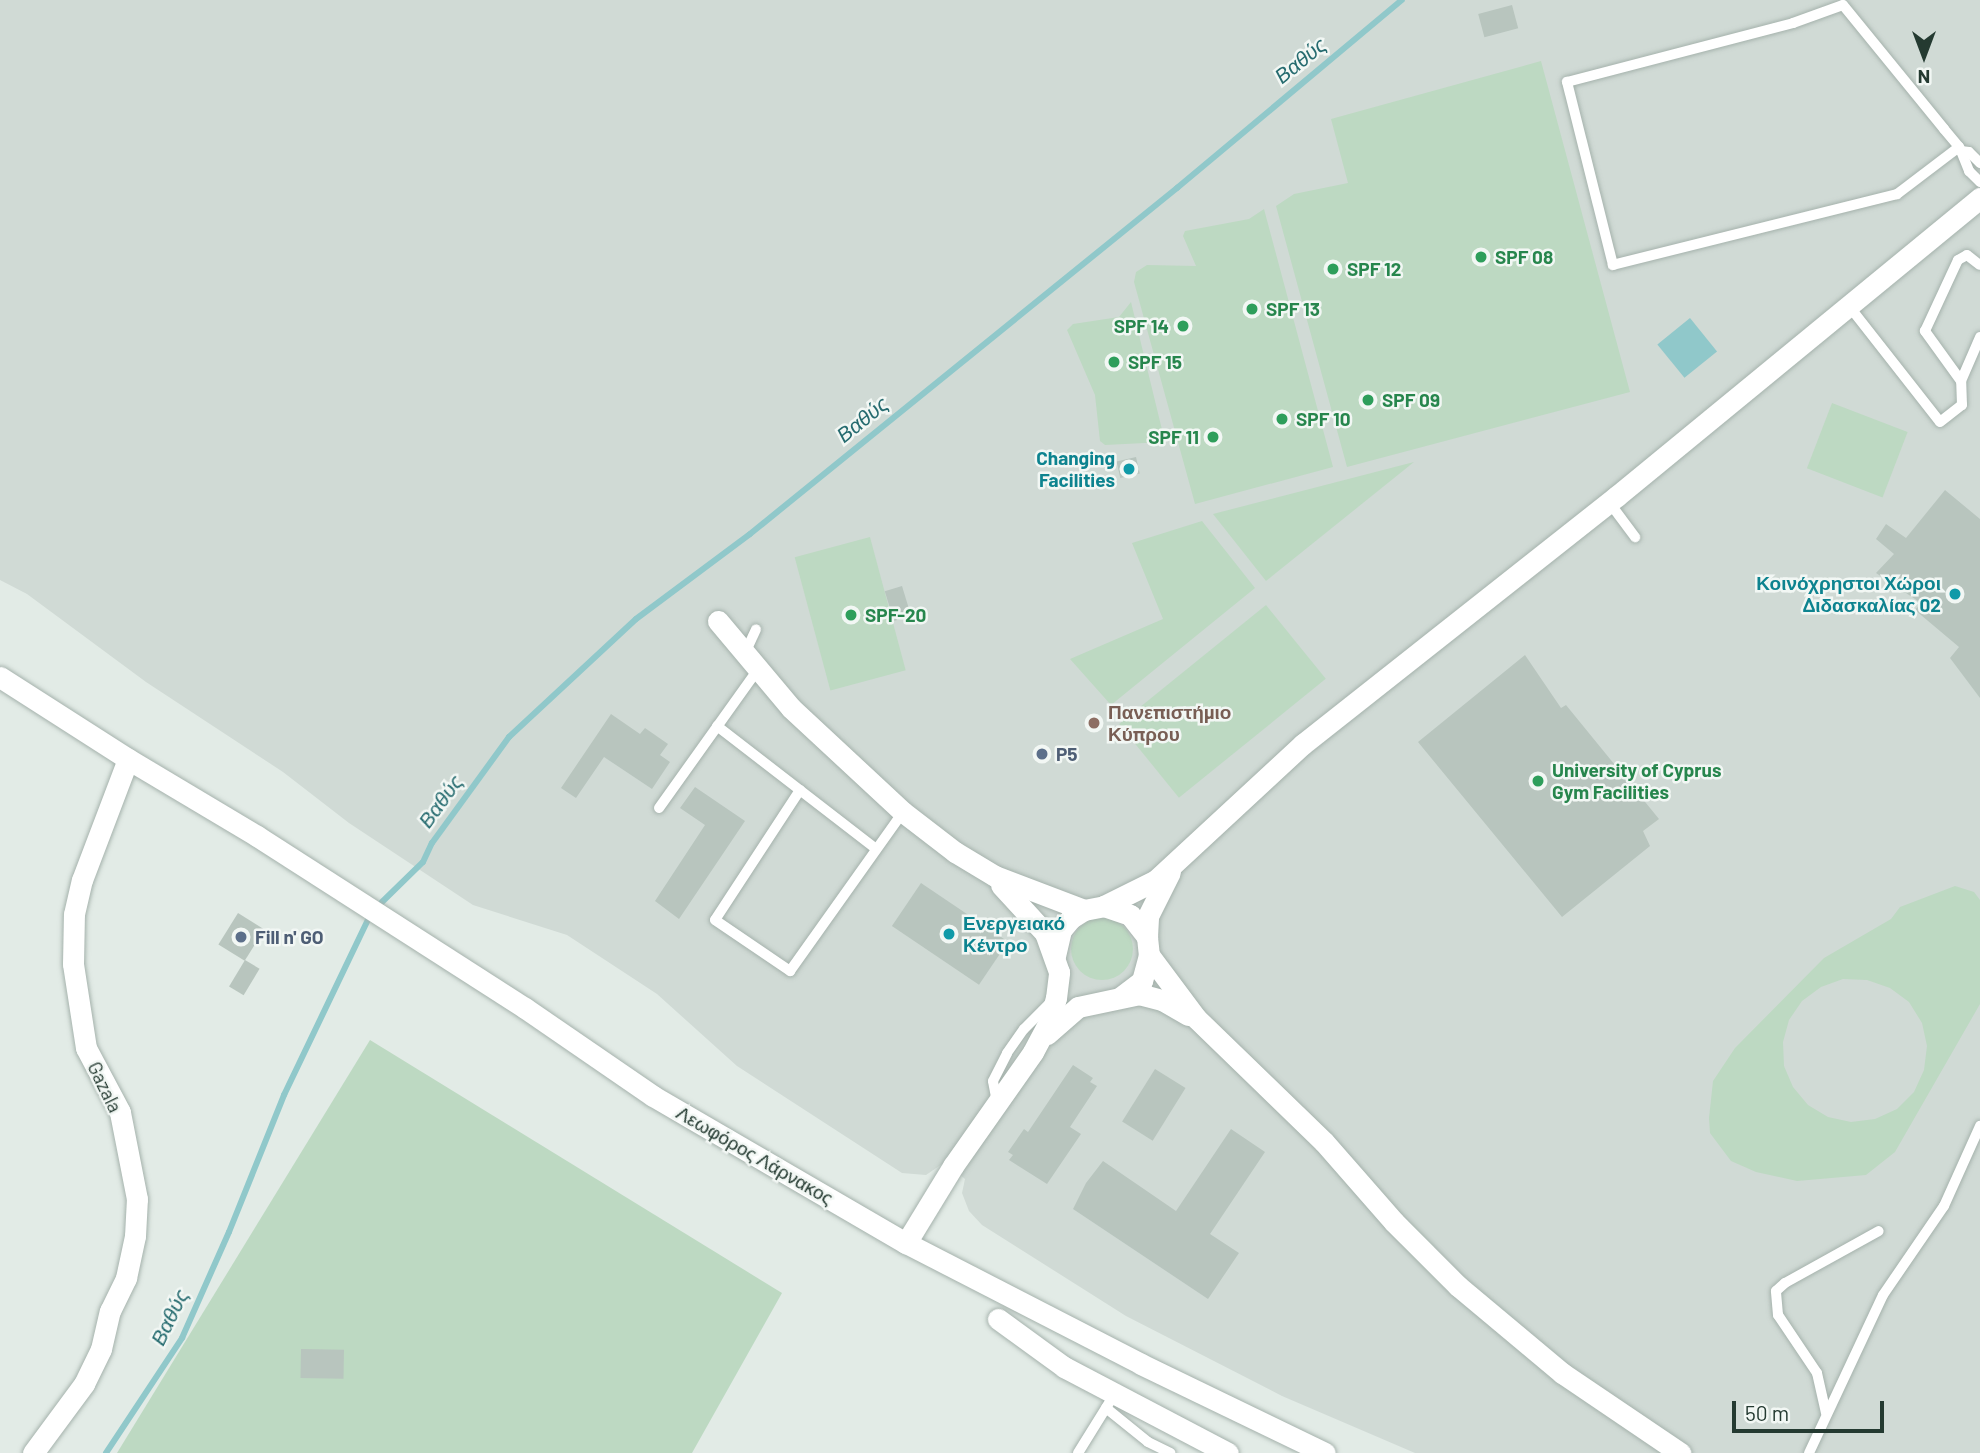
<!DOCTYPE html>
<html>
<head>
<meta charset="utf-8">
<style>
	body { margin:0 }
	#map { position:relative; width:1980px; height:1453px; overflow:hidden; background:#e2ebe6; font-family:Barlow,sans-serif }
	div>[style] { position:absolute }
	[style*='--x'] { left:calc(var(--x)*1px); top:calc(var(--y)*1px); width:calc(var(--w)*1px); rotate:calc(var(--a)*1deg) }
	.built>* { inset:0; background:#d0dad5 }
	.green>* { inset:0; background:#bdd9c2; transform-origin:0 0 }
	.round { border-radius:50% }
	.water>* { inset:0; background:#90c8ca; transform-origin:0 0 }
	.stream>* { height:6px; margin:-3px; padding:0 3px; transform-origin:3px; border-radius:3px; background:#90c8ca }
	.building>* { inset:0; background:#b8c5be; transform-origin:0 0 }
	.roads { filter:drop-shadow(0 0 2px #a5b2ac) drop-shadow(0 0 2px #a5b2ac) }
	.lane>* { height:10px; margin:-5px; padding:0 5px; transform-origin:5px; border-radius:5px; background:#fff }
	.street>* { height:21px; margin:-10.5px; padding:0 10.5px; transform-origin:10.5px; border-radius:10.5px; background:#fff }
	.secondary>* { height:21px; margin:-10.5px; padding:0 10.5px; transform-origin:10.5px; border-radius:10.5px; background:#fff }
	.dots>* { width:19px; height:19px; translate:-50% -50%; box-sizing:border-box; border:4px solid #f2f7f4; border-radius:50% }
	span { translate:-50% -50%; white-space:nowrap; text-align:center; line-height:1.15; -webkit-text-stroke:5px #f2f7f4; paint-order:stroke }
	.leisure-label { font-size:19px; color:#27864d; font-weight:700 }
	.left { translate:0 -50%; text-align:left }
	.right { translate:-100% -50%; text-align:right }
	.culture-label { font-size:19px; color:#0d838f; font-weight:700 }
	.education-label { font-size:19px; color:#785e54; font-weight:700 }
	.service-label { font-size:19px; color:#4e5e75; font-weight:700 }
	.street-label { font-size:19px; color:#243a31 }
	.water-label { font-size:21px; color:#256b6f; font-style:italic }
	.north { position:absolute; left:1889px; top:21px; width:70px; height:70px; -webkit-text-stroke:5px #f2f7f4; paint-order:stroke; rotate:180deg; font-size:19px; font-weight:700; line-height:28px; text-align:center; color:#243a31 }
	.north::after { content:''; display:block; margin:auto; width:24px; height:32px; background:#243a31; clip-path:polygon(50% 0,100% 100%,50% 72%,0 100%) }
	.scale { position:absolute; left:1732px; top:1401px; width:152px; height:32px; box-sizing:border-box; border:4px solid #243a31; border-top:0; padding-left:9px; font-size:21px; line-height:24px; white-space:nowrap; color:#243a31; -webkit-text-stroke:5px #f2f7f4; paint-order:stroke }
</style>
</head>
<body>
<div id="map">
	<div class="built">
		<i style="clip-path:polygon(0 0,1980px 0,1980px 1453px,1415px 1453px,1282px 1396px,1126px 1316px,982px 1225px,969px 1211px,962px 1193px,965px 1179px,945px 1162px,926px 1175px,902px 1173px,737px 1066px,657px 994px,567px 935px,473px 905px,349px 823px,283px 772px,146px 682px,27px 594px,0 580px)"></i>
	</div>
	<div class="green">
		<i style="clip-path:polygon(1541px 61px,1630px 392px,1347px 467px,1276px 206px,1294px 194px,1348px 183px,1331px 119px)"></i>
		<i style="clip-path:polygon(1264px 209px,1333px 467px,1195px 504px,1134px 282px,1136px 272px,1147px 265px,1196px 266px,1183px 236px,1185px 231px,1249px 219px)"></i>
		<i style="clip-path:polygon(1131px 302px,1165px 442px,1105px 445px,1100px 441px,1095px 395px,1067px 330px,1073px 324px,1119px 317px)"></i>
		<i style="left:1832px;top:403px;width:81px;height:70px;rotate:21deg"></i>
		<i style="clip-path:polygon(1414px 462px,1266px 581px,1213px 514px)"></i>
		<i style="clip-path:polygon(1202px 521px,1255px 588px,1111px 705px,1070px 659px,1163px 619px,1132px 543px)"></i>
		<i style="left:870px;top:537px;width:138px;height:78px;rotate:75deg"></i>
		<i style="left:1266px;top:605px;width:95px;height:189px;rotate:51deg"></i>
		<i style="clip-path:polygon(evenodd,1955px 886px,1974px 892px,1980px 900px,1980px 1004px,1895px 1152px,1866px 1175px,1797px 1181px,1756px 1172px,1731px 1161px,1710px 1133px,1709px 1118px,1713px 1081px,1735px 1048px,1824px 958px,1891px 919px,1900px 907px,1955px 886px,1843px 979px,1867px 980px,1890px 988px,1909px 1002px,1922px 1023px,1927px 1046px,1924px 1070px,1914px 1092px,1897px 1109px,1875px 1119px,1851px 1122px,1828px 1117px,1808px 1105px,1793px 1087px,1784px 1066px,1783px 1042px,1789px 1020px,1802px 1001px,1821px 987px,1843px 979px)"></i>
		<i class="round" style="left:1071px;top:918px;width:62px;height:62px"></i>
		<i style="clip-path:polygon(370px 1040px,782px 1293px,692px 1453px,117px 1453px)"></i>
	</div>
	<div class="water">
		<i style="left:1690px;top:318px;width:43px;height:42px;rotate:51deg"></i>
	</div>
	<div class="stream">
		<i style="--x:382;--y:902;--w:57;--a:-44.3"></i>
		<i style="--x:423;--y:862;--w:21;--a:-65"></i>
		<i style="--x:432;--y:843;--w:131;--a:-54"></i>
		<i style="--x:509;--y:737;--w:173;--a:-42.9"></i>
		<i style="--x:636;--y:619;--w:142;--a:-36.7"></i>
		<i style="--x:750;--y:534;--w:550;--a:-39.02"></i>
		<i style="--x:1177;--y:188;--w:293;--a:-39.9"></i>
		<i style="--x:106;--y:1453;--w:138;--a:-56.5"></i>
		<i style="--x:182;--y:1338;--w:116;--a:-66.1"></i>
		<i style="--x:229;--y:1232;--w:148;--a:-68.1"></i>
		<i style="--x:284;--y:1095;--w:194;--a:-64.4"></i>
	</div>
	<div class="building">
		<i style="left:1512px;top:5px;width:24px;height:35px;rotate:75deg"></i>
		<i style="left:1136px;top:457px;width:17px;height:20px;rotate:77deg"></i>
		<i style="clip-path:polygon(1945px 490px,1980px 519px,1980px 698px,1950px 658px,1959px 647px,1915px 610px,1921px 603px,1876px 573px,1894px 554px,1876px 539px,1886px 524px,1906px 538px)"></i>
		<i style="left:902px;top:586px;width:31px;height:18px;rotate:73deg"></i>
		<i style="clip-path:polygon(1525px 655px,1561px 708px,1566px 705px,1659px 819px,1643px 831px,1650px 846px,1562px 917px,1418px 742px)"></i>
		<i style="clip-path:polygon(611px 714px,640px 734px,645px 728px,668px 744px,660px 755px,670px 762px,652px 789px,604px 757px,576px 798px,561px 788px)"></i>
		<i style="clip-path:polygon(695px 787px,745px 821px,679px 919px,655px 901px,705px 825px,680px 808px)"></i>
		<i style="left:921px;top:883px;width:105px;height:52px;rotate:34deg"></i>
		<i style="left:238px;top:913px;width:31px;height:37px;rotate:32deg"></i>
		<i style="left:245px;top:960px;width:17px;height:31px;rotate:31deg"></i>
		<i style="clip-path:polygon(1073px 1065px,1093px 1078px,1090px 1082px,1097px 1086px,1070px 1127px,1081px 1134px,1047px 1184px,1009px 1160px,1013px 1155px,1008px 1152px,1024px 1129px,1028px 1132px)"></i>
		<i style="left:1155px;top:1069px;width:36px;height:62px;rotate:32deg"></i>
		<i style="clip-path:polygon(1231px 1129px,1265px 1152px,1210px 1234px,1239px 1253px,1208px 1299px,1073px 1209px,1086px 1183px,1103px 1161px,1176px 1211px)"></i>
		<i style="left:301px;top:1349px;width:43px;height:29px;rotate:1deg"></i>
	</div>
	<div class="roads">
		<div class="lane">
			<i style="--x:1959;--y:147;--w:78;--a:142.8"></i>
			<i style="--x:1897;--y:194;--w:293;--a:166"></i>
			<i style="--x:1613;--y:265;--w:189;--a:-104.1"></i>
			<i style="--x:1567;--y:82;--w:234;--a:-14.6"></i>
			<i style="--x:1793;--y:23;--w:53;--a:-19.8"></i>
			<i style="--x:1843;--y:5;--w:160;--a:50.8"></i>
			<i style="--x:1944;--y:129;--w:23;--a:50"></i>
			<i style="--x:1959;--y:147;--w:4;--a:63"></i>
			<i style="--x:1961;--y:151;--w:22;--a:68"></i>
			<i style="--x:1969;--y:171;--w:16;--a:45"></i>
			<i style="--x:1961;--y:151;--w:8;--a:7"></i>
			<i style="--x:1969;--y:152;--w:16;--a:45"></i>
			<i style="--x:1849;--y:306;--w:147;--a:51.9"></i>
			<i style="--x:1940;--y:422;--w:28;--a:-38"></i>
			<i style="--x:1962;--y:405;--w:24;--a:-92"></i>
			<i style="--x:1961;--y:381;--w:48;--a:-66.6"></i>
			<i style="--x:1961;--y:381;--w:62;--a:-125.8"></i>
			<i style="--x:1925;--y:331;--w:78;--a:-65.1"></i>
			<i style="--x:1958;--y:260;--w:10;--a:-29"></i>
			<i style="--x:1967;--y:255;--w:16;--a:38"></i>
			<i style="--x:1609;--y:502;--w:44;--a:53.4"></i>
			<i style="--x:745;--y:653;--w:26;--a:-65"></i>
			<i style="--x:717;--y:726;--w:201;--a:37.7"></i>
			<i style="--x:800;--y:790;--w:155;--a:123.2"></i>
			<i style="--x:715;--y:920;--w:91;--a:34.2"></i>
			<i style="--x:790;--y:971;--w:195;--a:-54.6"></i>
			<i style="--x:659;--y:808;--w:171;--a:-54.5"></i>
			<i style="--x:997;--y:1102;--w:21;--a:-101"></i>
			<i style="--x:993;--y:1081;--w:31;--a:-63"></i>
			<i style="--x:1007;--y:1053;--w:29;--a:-55"></i>
			<i style="--x:1024;--y:1029;--w:38;--a:-45"></i>
			<i style="--x:1106;--y:1408;--w:54;--a:39"></i>
			<i style="--x:1148;--y:1442;--w:25;--a:26"></i>
			<i style="--x:1826;--y:1413;--w:41;--a:-102.7"></i>
			<i style="--x:1817;--y:1373;--w:70;--a:-123.9"></i>
			<i style="--x:1778;--y:1315;--w:24;--a:-95"></i>
			<i style="--x:1776;--y:1291;--w:12;--a:-42"></i>
			<i style="--x:1785;--y:1283;--w:107;--a:-29"></i>
			<i style="--x:1078;--y:1453;--w:59;--a:-58.2"></i>
			<i style="--x:1809;--y:1453;--w:174;--a:-64.9"></i>
			<i style="--x:1883;--y:1295;--w:108;--a:-55.6"></i>
			<i style="--x:1944;--y:1206;--w:88;--a:-65.8"></i>
		</div>
		<div class="street">
			<i style="--x:718;--y:621;--w:114;--a:50"></i>
			<i style="--x:791;--y:708;--w:153;--a:42.9"></i>
			<i style="--x:903;--y:812;--w:66;--a:37.6"></i>
			<i style="--x:955;--y:852;--w:47;--a:31"></i>
			<i style="--x:995;--y:876;--w:95;--a:20.9"></i>
			<i style="--x:0;--y:677;--w:152;--a:32.6"></i>
			<i style="--x:128;--y:759;--w:150;--a:30.8"></i>
			<i style="--x:1104;--y:906;--w:58;--a:-26.6"></i>
			<i style="--x:1156;--y:880;--w:200;--a:-42.8"></i>
			<i style="--x:1303;--y:744;--w:400;--a:-38.3"></i>
			<i style="--x:1617;--y:496;--w:470;--a:-39.4"></i>
			<i style="--x:1147;--y:937;--w:21;--a:-87"></i>
			<i style="--x:1148;--y:916;--w:49;--a:-63.4"></i>
			<i style="--x:1149;--y:955;--w:79;--a:53.3"></i>
			<i style="--x:1196;--y:1018;--w:178;--a:44.1"></i>
			<i style="--x:1324;--y:1142;--w:106;--a:48.8"></i>
			<i style="--x:1394;--y:1222;--w:91;--a:45"></i>
			<i style="--x:1458;--y:1286;--w:136;--a:39.9"></i>
			<i style="--x:1562;--y:1373;--w:143;--a:34.1"></i>
			<i style="--x:1055;--y:956;--w:27;--a:-77"></i>
			<i style="--x:1061;--y:930;--w:16;--a:-50"></i>
			<i style="--x:1071;--y:918;--w:15;--a:-32"></i>
			<i style="--x:1084;--y:910;--w:20;--a:-11"></i>
			<i style="--x:1104;--y:906;--w:28;--a:19"></i>
			<i style="--x:1130;--y:915;--w:28;--a:52"></i>
			<i style="--x:1147;--y:937;--w:18;--a:84"></i>
			<i style="--x:1149;--y:955;--w:27;--a:105"></i>
			<i style="--x:1142;--y:981;--w:26;--a:143"></i>
			<i style="--x:1047;--y:1034;--w:41;--a:-41.1"></i>
			<i style="--x:1078;--y:1007;--w:62;--a:-12"></i>
			<i style="--x:1139;--y:994;--w:24;--a:15"></i>
			<i style="--x:1162;--y:1000;--w:30;--a:30"></i>
			<i style="--x:906;--y:1243;--w:90;--a:-58.6"></i>
			<i style="--x:953;--y:1166;--w:139;--a:-54.9"></i>
			<i style="--x:1033;--y:1052;--w:36;--a:-62"></i>
			<i style="--x:1050;--y:1020;--w:23;--a:-75"></i>
			<i style="--x:1056;--y:998;--w:26;--a:-83"></i>
			<i style="--x:1059;--y:972;--w:41;--a:-109.7"></i>
			<i style="--x:1045;--y:933;--w:65;--a:-132.5"></i>
			<i style="--x:998;--y:1319;--w:82;--a:36"></i>
			<i style="--x:1064;--y:1367;--w:185;--a:27.7"></i>
			<i style="--x:33;--y:1453;--w:86;--a:-53.5"></i>
			<i style="--x:84;--y:1384;--w:39;--a:-64"></i>
			<i style="--x:101;--y:1349;--w:39;--a:-77"></i>
			<i style="--x:110;--y:1311;--w:37;--a:-64"></i>
			<i style="--x:126;--y:1278;--w:43;--a:-77.9"></i>
			<i style="--x:135;--y:1236;--w:37;--a:-87"></i>
			<i style="--x:137;--y:1199;--w:89;--a:-101.1"></i>
			<i style="--x:120;--y:1112;--w:72;--a:-118"></i>
			<i style="--x:86;--y:1048;--w:85;--a:-98.8"></i>
			<i style="--x:73;--y:964;--w:50;--a:-88.9"></i>
			<i style="--x:74;--y:914;--w:35;--a:-77"></i>
			<i style="--x:82;--y:880;--w:129;--a:-69.2"></i>
		</div>
		<div class="secondary">
			<i style="--x:257;--y:836;--w:318;--a:32.7"></i>
			<i style="--x:525;--y:1008;--w:155;--a:34.5"></i>
			<i style="--x:653;--y:1096;--w:293;--a:30.2"></i>
			<i style="--x:906;--y:1243;--w:264;--a:27.2"></i>
			<i style="--x:1141;--y:1364;--w:204;--a:25.8"></i>
		</div>
	</div>
	<div class="dots">
		<i style="left:1481px;top:257px;background:#2e9e5b"></i>
		<i style="left:1333px;top:269px;background:#2e9e5b"></i>
		<i style="left:1252px;top:309px;background:#2e9e5b"></i>
		<i style="left:1183px;top:326px;background:#2e9e5b"></i>
		<i style="left:1114px;top:362px;background:#2e9e5b"></i>
		<i style="left:1368px;top:400px;background:#2e9e5b"></i>
		<i style="left:1282px;top:419px;background:#2e9e5b"></i>
		<i style="left:1213px;top:437px;background:#2e9e5b"></i>
		<i style="left:1129px;top:469px;background:#0f9aa8"></i>
		<i style="left:1955px;top:594px;background:#0f9aa8"></i>
		<i style="left:851px;top:615px;background:#2e9e5b"></i>
		<i style="left:1094px;top:723px;background:#8d6e63"></i>
		<i style="left:1042px;top:754px;background:#5c6f8a"></i>
		<i style="left:1538px;top:781px;background:#2e9e5b"></i>
		<i style="left:949px;top:934px;background:#0f9aa8"></i>
		<i style="left:241px;top:937px;background:#5c6f8a"></i>
	</div>
	<div class="leisure-label">
		<span class="left" style="left:1495px;top:257px">SPF 08</span>
		<span class="left" style="left:1347px;top:269px">SPF 12</span>
		<span class="left" style="left:1266px;top:309px">SPF 13</span>
		<span class="right" style="left:1169px;top:326px">SPF 14</span>
		<span class="left" style="left:1128px;top:362px">SPF 15</span>
		<span class="left" style="left:1382px;top:400px">SPF 09</span>
		<span class="left" style="left:1296px;top:419px">SPF 10</span>
		<span class="right" style="left:1199px;top:437px">SPF 11</span>
		<span class="left" style="left:865px;top:615px">SPF-20</span>
		<span class="left" style="left:1552px;top:781px">University of Cyprus<br>Gym Facilities</span>
	</div>
	<div class="culture-label">
		<span class="right" style="left:1115px;top:469px">Changing<br>Facilities</span>
		<span class="right" style="left:1941px;top:594px">Κοινόχρηστοι Χώροι<br>Διδασκαλίας 02</span>
		<span class="left" style="left:963px;top:934px">Ενεργειακό<br>Κέντρο</span>
	</div>
	<div class="education-label">
		<span class="left" style="left:1108px;top:723px">Πανεπιστήμιο<br>Κύπρου</span>
	</div>
	<div class="service-label">
		<span class="left" style="left:1056px;top:754px">P5</span>
		<span class="left" style="left:255px;top:937px">Fill n' GO</span>
	</div>
	<div class="street-label">
		<span style="left:105px;top:1087px;rotate:64deg">Gazala</span>
		<span style="left:755px;top:1155px;rotate:30deg">Λεωφόρος Λάρνακος</span>
	</div>
	<div class="water-label">
		<span style="left:1300px;top:60px;rotate:-39deg">Βαθύς</span>
		<span style="left:862px;top:419px;rotate:-39deg">Βαθύς</span>
		<span style="left:440px;top:801px;rotate:-54deg">Βαθύς</span>
		<span style="left:169px;top:1317px;rotate:-64deg">Βαθύς</span>
	</div>
	<div class="north">N</div>
	<div class="scale">50 m</div>
</div>
</body>
</html>
